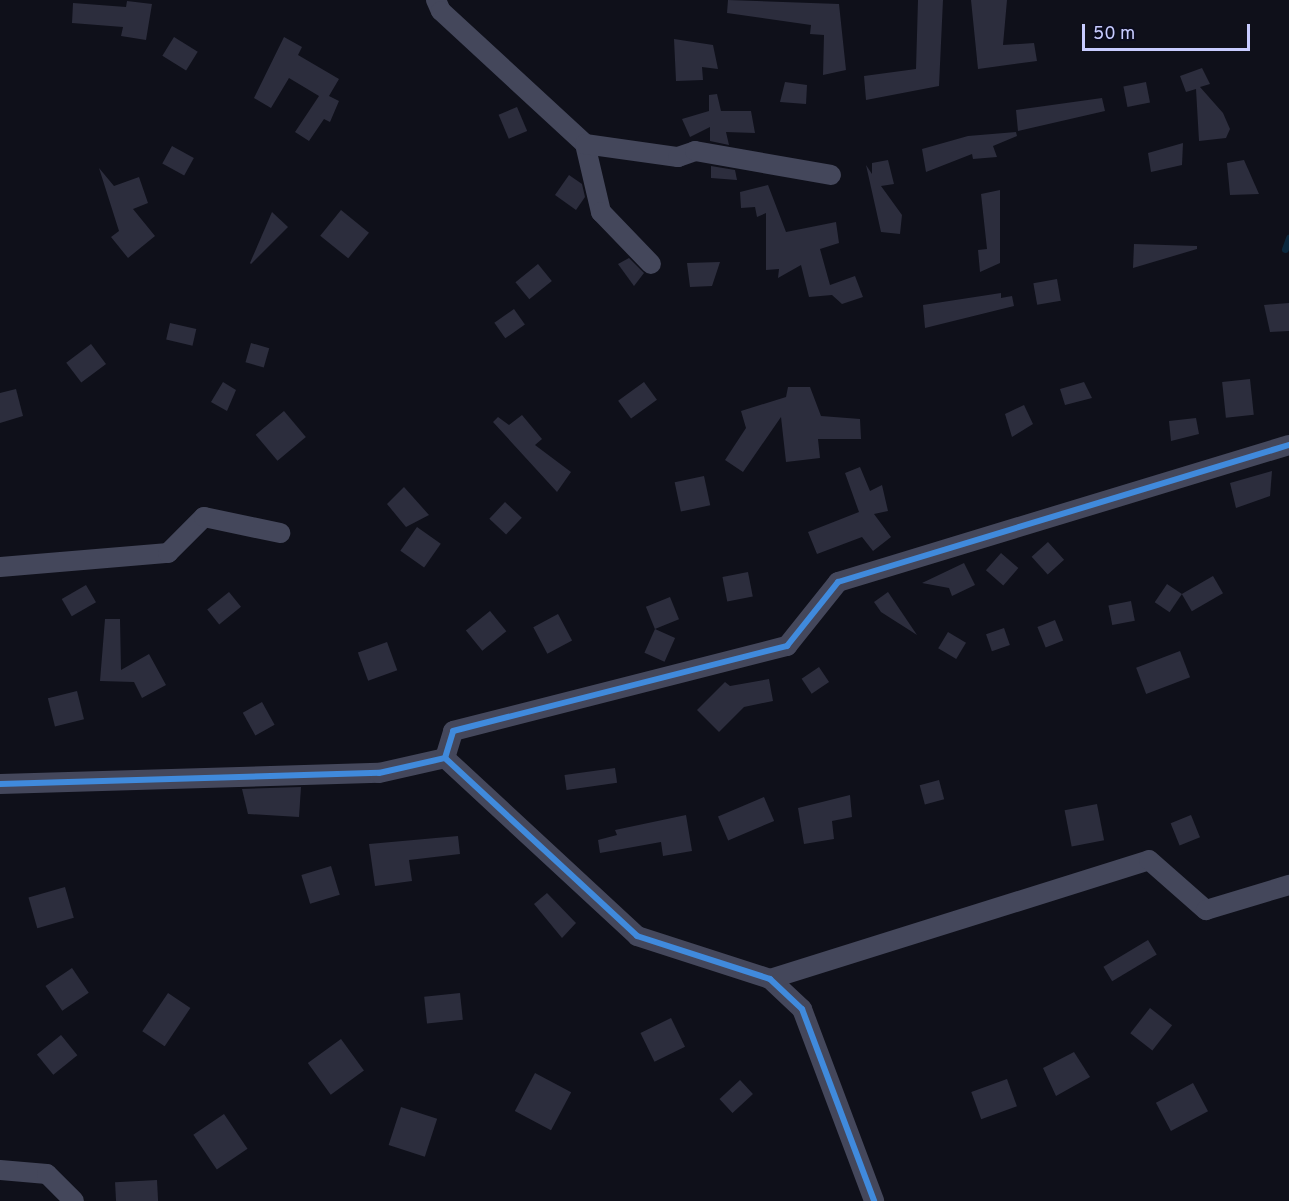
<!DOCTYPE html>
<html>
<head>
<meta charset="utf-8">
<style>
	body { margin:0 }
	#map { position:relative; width:1289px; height:1201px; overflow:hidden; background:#0f101a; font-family:Overpass,sans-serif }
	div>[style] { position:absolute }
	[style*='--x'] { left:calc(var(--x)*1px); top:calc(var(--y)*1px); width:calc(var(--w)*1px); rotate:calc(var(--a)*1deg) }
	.stream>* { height:7px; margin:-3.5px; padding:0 3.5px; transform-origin:3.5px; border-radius:3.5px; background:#0b283e }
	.building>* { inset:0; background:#2c2d3d; transform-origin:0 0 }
	.minor>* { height:20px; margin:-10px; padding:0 10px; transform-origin:10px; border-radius:10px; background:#44475b }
	.cycleway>* { height:6px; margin:-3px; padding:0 3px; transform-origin:3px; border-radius:3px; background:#408adc }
	span { translate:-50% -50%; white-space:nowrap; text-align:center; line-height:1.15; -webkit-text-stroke:4.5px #0b0c1e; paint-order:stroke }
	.scale { position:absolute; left:1082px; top:24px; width:168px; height:27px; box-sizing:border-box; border:3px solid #c8ccff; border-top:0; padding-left:8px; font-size:18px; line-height:21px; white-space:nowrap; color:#c8ccff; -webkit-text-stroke:4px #0b0c1e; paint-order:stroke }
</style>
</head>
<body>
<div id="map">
	<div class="stream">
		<i style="--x:1285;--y:249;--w:12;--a:-70"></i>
	</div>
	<div class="building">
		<i style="clip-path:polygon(728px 0,839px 4px,846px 70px,823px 75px,824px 35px,810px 34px,811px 25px,727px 13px)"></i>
		<i style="clip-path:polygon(918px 0,943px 0,939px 86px,866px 100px,864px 76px,916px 69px)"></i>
		<i style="clip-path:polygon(971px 0,1007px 0,1003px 45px,1034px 43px,1037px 61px,978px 69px)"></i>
		<i style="clip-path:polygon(127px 1px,152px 4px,146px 40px,121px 36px,123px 27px,72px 23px,73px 3px,126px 7px)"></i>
		<i style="left:174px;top:37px;width:28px;height:22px;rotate:32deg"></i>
		<i style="clip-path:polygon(284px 37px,302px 47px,298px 55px,339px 79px,329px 96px,339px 101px,330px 122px,324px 119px,309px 141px,295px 132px,319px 96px,289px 78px,271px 108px,254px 98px)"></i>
		<i style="clip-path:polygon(674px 39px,713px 45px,718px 69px,702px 67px,703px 80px,676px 81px)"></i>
		<i style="clip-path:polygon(1202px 68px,1210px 84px,1200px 87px,1223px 113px,1230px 129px,1226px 138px,1199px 141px,1196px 89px,1186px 92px,1180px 76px)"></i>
		<i style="clip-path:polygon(785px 82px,807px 85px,806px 104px,780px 102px)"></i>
		<i style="left:1146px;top:82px;width:21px;height:23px;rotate:79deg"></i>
		<i style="clip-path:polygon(717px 94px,721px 111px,751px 111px,755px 133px,726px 132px,729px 145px,710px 141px,710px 127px,690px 137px,682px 119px,709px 111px,709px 95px)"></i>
		<i style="clip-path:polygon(1102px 98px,1105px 111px,1018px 131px,1016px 110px)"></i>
		<i style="left:517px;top:107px;width:26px;height:20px;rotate:67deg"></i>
		<i style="clip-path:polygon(1016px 132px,1017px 136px,993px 146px,997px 157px,973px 159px,972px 154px,926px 172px,922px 149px,968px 136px)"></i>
		<i style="clip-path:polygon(1183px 143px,1182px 165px,1151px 172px,1148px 153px)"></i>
		<i style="left:172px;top:146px;width:25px;height:20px;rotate:29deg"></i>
		<i style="clip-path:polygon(888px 160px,894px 184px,881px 186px,902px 215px,900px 234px,881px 232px,866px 165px,872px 174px,872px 163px)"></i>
		<i style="clip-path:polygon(1244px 160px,1259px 194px,1230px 195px,1227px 163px)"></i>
		<i style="clip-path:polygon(711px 166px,735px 170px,737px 180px,711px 178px)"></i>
		<i style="clip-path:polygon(99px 168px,114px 186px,139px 177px,148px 203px,133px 209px,155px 236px,128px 258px,111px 237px,119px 231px)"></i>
		<i style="clip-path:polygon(569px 175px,582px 184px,585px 197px,576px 210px,555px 195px)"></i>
		<i style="clip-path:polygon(768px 185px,786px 232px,836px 222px,839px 243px,820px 249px,830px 285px,855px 276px,863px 297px,842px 304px,832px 295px,809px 297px,801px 265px,778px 278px,779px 269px,766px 270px,766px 213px,757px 217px,755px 207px,741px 208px,740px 192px)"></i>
		<i style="clip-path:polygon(1000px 190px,1000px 263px,980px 272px,978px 250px,987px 249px,981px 194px)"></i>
		<i style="left:341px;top:210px;width:36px;height:33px;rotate:39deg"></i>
		<i style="clip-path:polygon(272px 212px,288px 227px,251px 264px,250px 263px)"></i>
		<i style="clip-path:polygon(1134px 244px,1197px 246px,1197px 249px,1133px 268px)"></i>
		<i style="clip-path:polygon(629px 258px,644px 273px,634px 286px,618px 264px)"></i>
		<i style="clip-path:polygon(720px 262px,712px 286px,690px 287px,687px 263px)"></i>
		<i style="left:538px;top:264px;width:22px;height:29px;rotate:51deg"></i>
		<i style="left:1057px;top:279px;width:22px;height:24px;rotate:80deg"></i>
		<i style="clip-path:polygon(1001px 293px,1001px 298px,1012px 296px,1014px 306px,925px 328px,923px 305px)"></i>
		<i style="clip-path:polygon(1289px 303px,1289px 331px,1270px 332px,1264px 305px)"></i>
		<i style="left:514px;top:309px;width:19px;height:24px;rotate:55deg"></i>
		<i style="left:170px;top:323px;width:27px;height:17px;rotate:13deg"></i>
		<i style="left:251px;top:343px;width:19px;height:20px;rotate:16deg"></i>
		<i style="left:91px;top:344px;width:25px;height:31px;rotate:53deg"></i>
		<i style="left:1250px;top:379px;width:36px;height:28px;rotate:84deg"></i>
		<i style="clip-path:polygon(223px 382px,236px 390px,227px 411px,211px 402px)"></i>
		<i style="left:644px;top:382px;width:22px;height:32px;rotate:54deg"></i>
		<i style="clip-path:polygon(1084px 382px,1092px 398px,1065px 405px,1060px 389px)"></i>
		<i style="clip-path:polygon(788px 387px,810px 387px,821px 416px,860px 419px,861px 439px,818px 439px,820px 458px,786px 462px,781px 417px,743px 472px,725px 460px,746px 428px,741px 411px,786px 397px)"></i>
		<i style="clip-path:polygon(16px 389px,23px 416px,0 423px,0 393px)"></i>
		<i style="clip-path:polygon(1024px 405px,1033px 424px,1012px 437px,1005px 414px)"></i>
		<i style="left:284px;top:411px;width:34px;height:37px;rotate:50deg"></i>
		<i style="clip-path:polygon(522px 415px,542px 439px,535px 445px,571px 472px,557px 492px,493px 422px,498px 417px,509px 425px)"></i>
		<i style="clip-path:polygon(1196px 418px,1199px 434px,1171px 441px,1169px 421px)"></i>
		<i style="clip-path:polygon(860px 467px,870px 491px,882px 485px,888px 511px,874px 514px,891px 537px,873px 551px,862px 537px,817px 554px,808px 532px,859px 512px,845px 473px)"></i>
		<i style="clip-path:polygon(1272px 471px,1270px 496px,1236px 508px,1230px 483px)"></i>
		<i style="left:704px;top:476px;width:30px;height:30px;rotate:78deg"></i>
		<i style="clip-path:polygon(404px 487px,429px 515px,406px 527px,387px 504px)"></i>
		<i style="left:505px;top:502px;width:23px;height:23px;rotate:43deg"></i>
		<i style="left:417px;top:527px;width:29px;height:29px;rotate:35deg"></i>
		<i style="left:1048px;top:542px;width:24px;height:22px;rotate:48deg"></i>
		<i style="left:1001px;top:553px;width:23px;height:23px;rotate:41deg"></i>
		<i style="clip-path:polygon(964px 563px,975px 585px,952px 596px,949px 588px,922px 583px)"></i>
		<i style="left:748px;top:572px;width:25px;height:26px;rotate:79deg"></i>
		<i style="left:1213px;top:576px;width:20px;height:36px;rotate:60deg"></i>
		<i style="left:1167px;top:584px;width:18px;height:22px;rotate:34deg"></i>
		<i style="left:86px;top:585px;width:20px;height:28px;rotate:60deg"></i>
		<i style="left:229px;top:592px;width:19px;height:28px;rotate:51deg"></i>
		<i style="clip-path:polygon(888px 592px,917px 635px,881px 612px,874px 602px)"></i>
		<i style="left:670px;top:597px;width:24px;height:26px;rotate:68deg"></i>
		<i style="left:1131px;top:601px;width:20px;height:23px;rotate:79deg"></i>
		<i style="left:490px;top:611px;width:26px;height:31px;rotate:51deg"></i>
		<i style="left:558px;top:614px;width:30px;height:28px;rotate:62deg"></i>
		<i style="clip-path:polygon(105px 619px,120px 619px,121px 670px,149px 654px,166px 685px,142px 698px,134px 682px,100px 681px)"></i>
		<i style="left:1055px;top:620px;width:22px;height:19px;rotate:68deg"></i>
		<i style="left:1004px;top:628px;width:18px;height:19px;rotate:71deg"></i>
		<i style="left:655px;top:629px;width:22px;height:26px;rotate:24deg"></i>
		<i style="left:948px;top:632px;width:21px;height:19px;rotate:31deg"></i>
		<i style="left:387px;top:642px;width:30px;height:31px;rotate:70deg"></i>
		<i style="left:1180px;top:651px;width:28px;height:47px;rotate:69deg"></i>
		<i style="left:819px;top:667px;width:18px;height:21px;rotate:56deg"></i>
		<i style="clip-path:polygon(769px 679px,773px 701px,744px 707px,719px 732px,697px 710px,725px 682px,730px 686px)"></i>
		<i style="left:77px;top:691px;width:29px;height:30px;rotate:76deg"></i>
		<i style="left:262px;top:702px;width:26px;height:22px;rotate:61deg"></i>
		<i style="left:615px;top:768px;width:15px;height:51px;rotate:82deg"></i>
		<i style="left:939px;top:780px;width:20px;height:20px;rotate:75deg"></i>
		<i style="clip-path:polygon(301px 787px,299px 817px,248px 814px,242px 789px)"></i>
		<i style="clip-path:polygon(850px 795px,852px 817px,832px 821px,834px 839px,804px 844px,798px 808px)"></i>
		<i style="left:764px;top:797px;width:26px;height:50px;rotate:67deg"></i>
		<i style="left:1097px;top:804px;width:37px;height:33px;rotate:79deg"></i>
		<i style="clip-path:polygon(686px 815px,692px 851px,663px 856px,661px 842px,600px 853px,598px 840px,617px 835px,615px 830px)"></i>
		<i style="left:1191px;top:815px;width:24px;height:22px;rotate:68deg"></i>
		<i style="clip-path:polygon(458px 836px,460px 854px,409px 860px,412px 881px,375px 886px,369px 844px)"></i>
		<i style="left:331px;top:866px;width:30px;height:31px;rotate:73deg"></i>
		<i style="left:65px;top:887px;width:32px;height:38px;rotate:74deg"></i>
		<i style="clip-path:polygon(547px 893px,576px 923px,562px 938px,534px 904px)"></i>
		<i style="left:1148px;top:940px;width:17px;height:52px;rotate:59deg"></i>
		<i style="left:72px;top:968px;width:30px;height:32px;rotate:56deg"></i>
		<i style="left:168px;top:993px;width:27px;height:46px;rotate:34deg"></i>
		<i style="left:460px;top:993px;width:27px;height:36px;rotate:84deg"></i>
		<i style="left:1150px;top:1008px;width:28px;height:32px;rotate:38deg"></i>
		<i style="left:671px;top:1018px;width:32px;height:34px;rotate:64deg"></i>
		<i style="left:61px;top:1035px;width:26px;height:31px;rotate:51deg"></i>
		<i style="left:341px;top:1039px;width:39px;height:41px;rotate:54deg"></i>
		<i style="clip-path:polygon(1074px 1052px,1090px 1077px,1056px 1096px,1043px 1068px)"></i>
		<i style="left:535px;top:1073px;width:41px;height:43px;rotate:28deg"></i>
		<i style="left:1007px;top:1079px;width:29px;height:38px;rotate:70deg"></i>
		<i style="left:740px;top:1080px;width:19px;height:28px;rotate:47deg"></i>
		<i style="left:1193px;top:1083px;width:32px;height:42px;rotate:62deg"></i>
		<i style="left:401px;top:1107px;width:38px;height:40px;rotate:18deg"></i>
		<i style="left:224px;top:1114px;width:42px;height:37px;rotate:56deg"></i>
		<i style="left:157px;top:1180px;width:21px;height:42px;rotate:87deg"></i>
	</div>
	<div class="minor">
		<i style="--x:436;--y:0;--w:12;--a:66"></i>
		<i style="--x:441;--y:11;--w:196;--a:42.7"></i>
		<i style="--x:585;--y:144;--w:70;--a:76.8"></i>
		<i style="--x:601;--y:212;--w:72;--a:46.1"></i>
		<i style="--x:585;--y:144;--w:94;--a:8"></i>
		<i style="--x:678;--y:157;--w:18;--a:-19"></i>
		<i style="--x:695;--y:151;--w:138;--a:10"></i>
		<i style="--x:0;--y:567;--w:169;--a:-4.8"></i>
		<i style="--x:168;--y:553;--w:51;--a:-45"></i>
		<i style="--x:204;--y:517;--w:78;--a:11.9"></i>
		<i style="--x:445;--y:758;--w:28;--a:-73"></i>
		<i style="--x:453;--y:731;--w:345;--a:-14.3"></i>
		<i style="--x:787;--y:646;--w:82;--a:-51.4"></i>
		<i style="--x:838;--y:582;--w:471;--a:-16.9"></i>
		<i style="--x:0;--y:784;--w:379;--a:-1.7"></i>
		<i style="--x:379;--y:773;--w:68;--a:-12.8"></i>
		<i style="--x:445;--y:758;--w:262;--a:42.8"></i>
		<i style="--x:637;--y:936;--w:140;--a:17.9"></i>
		<i style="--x:770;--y:979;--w:44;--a:43.2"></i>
		<i style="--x:802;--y:1009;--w:205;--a:69.4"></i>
		<i style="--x:770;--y:979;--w:397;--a:-17.4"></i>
		<i style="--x:1149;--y:860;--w:76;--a:41.3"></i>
		<i style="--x:1206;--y:910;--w:87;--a:-16.8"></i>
		<i style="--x:0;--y:1170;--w:47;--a:4.9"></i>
		<i style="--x:47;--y:1174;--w:38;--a:45"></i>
	</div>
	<div class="cycleway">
		<i style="--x:445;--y:758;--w:28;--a:-73"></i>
		<i style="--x:453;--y:731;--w:345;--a:-14.3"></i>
		<i style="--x:787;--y:646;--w:82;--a:-51.4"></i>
		<i style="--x:838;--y:582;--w:471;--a:-16.9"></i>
		<i style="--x:0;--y:784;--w:379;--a:-1.7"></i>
		<i style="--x:379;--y:773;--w:68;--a:-12.8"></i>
		<i style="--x:445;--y:758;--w:262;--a:42.8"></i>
		<i style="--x:637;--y:936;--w:140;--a:17.9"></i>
		<i style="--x:770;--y:979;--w:44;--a:43.2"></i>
		<i style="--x:802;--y:1009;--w:205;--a:69.4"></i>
	</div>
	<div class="scale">50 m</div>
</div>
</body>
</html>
